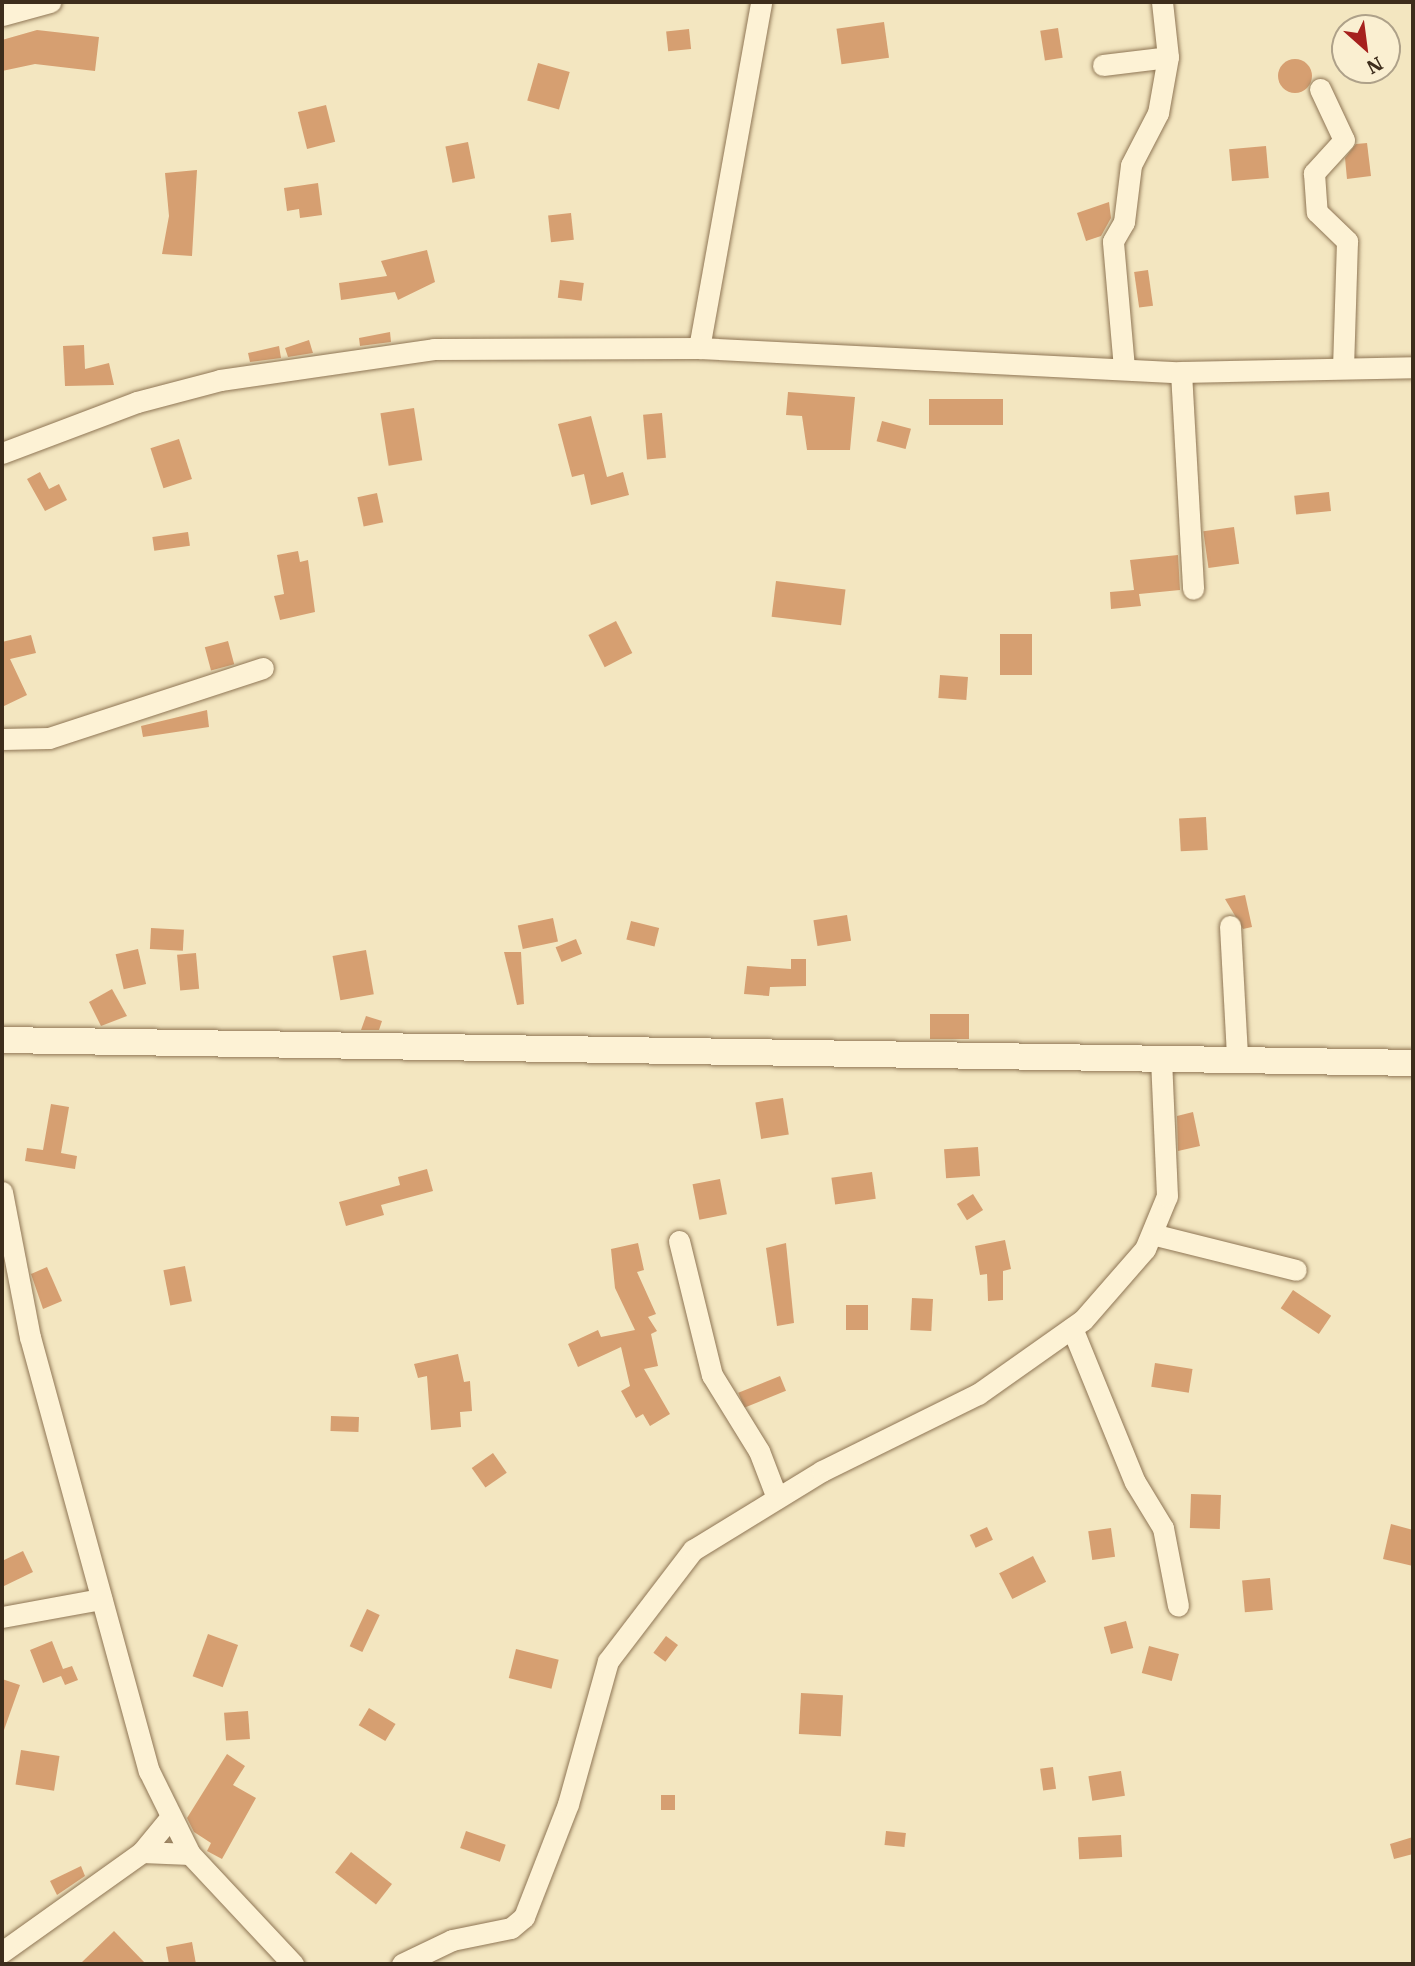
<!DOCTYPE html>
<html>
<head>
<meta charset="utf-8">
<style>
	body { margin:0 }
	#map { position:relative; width:1415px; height:1966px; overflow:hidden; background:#f3e6c0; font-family:"IBM Plex Serif",serif }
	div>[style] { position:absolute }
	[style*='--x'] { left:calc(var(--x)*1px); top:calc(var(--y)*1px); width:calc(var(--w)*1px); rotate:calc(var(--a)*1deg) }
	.building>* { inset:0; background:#d69f71; transform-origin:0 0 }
	.round { border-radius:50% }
	.roads { filter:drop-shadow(0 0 2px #8f7655) drop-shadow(0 0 2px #8f7655) }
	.minor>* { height:21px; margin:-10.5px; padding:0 10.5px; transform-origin:10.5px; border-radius:10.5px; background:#fdf2d5 }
	.tertiary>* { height:26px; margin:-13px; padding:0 13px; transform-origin:13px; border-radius:13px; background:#fdf2d5 }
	span { translate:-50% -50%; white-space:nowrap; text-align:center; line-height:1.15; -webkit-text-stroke:7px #faefd1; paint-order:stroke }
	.frame { position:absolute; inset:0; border:4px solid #3d2d1c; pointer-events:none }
	.north { position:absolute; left:1331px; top:14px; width:70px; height:70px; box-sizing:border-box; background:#faefd1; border:2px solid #aea189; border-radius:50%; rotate:152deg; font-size:19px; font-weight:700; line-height:28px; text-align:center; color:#3d2d1c }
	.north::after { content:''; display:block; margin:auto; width:24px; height:32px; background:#a6211e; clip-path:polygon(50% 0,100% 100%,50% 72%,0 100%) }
</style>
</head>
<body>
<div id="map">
	<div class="building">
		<i style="left:884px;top:22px;width:36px;height:48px;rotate:82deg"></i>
		<i style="left:1058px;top:28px;width:30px;height:18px;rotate:81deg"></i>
		<i style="left:689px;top:29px;width:20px;height:23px;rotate:84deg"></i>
		<i style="clip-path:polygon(37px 30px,99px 37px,95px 71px,35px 64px,2px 71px,2px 40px)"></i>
		<i class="round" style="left:1278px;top:59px;width:34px;height:34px"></i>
		<i style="left:538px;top:63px;width:33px;height:39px;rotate:16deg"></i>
		<i style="left:326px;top:105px;width:38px;height:29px;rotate:76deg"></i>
		<i style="left:468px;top:142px;width:37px;height:23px;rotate:79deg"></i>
		<i style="clip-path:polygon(1367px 143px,1371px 176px,1347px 179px,1345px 158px,1356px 144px)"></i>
		<i style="left:1266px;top:146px;width:32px;height:37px;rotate:85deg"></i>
		<i style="clip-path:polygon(197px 170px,192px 256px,162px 254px,169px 216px,165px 173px)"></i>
		<i style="clip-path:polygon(318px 183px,322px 215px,300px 218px,299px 209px,287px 211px,284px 188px)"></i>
		<i style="clip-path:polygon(1109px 202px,1111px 218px,1101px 236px,1086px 241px,1077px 213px)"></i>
		<i style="left:571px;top:213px;width:27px;height:23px;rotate:84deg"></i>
		<i style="clip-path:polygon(427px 250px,435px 282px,398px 300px,395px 292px,341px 300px,339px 283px,387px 276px,381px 261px)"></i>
		<i style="left:1148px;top:270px;width:36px;height:14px;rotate:82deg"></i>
		<i style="left:560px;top:280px;width:24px;height:18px;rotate:7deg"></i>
		<i style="clip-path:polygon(390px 332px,391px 342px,360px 346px,359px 338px)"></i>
		<i style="clip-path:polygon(309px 340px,313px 353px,288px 357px,285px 348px)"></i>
		<i style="clip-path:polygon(84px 345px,85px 369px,109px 363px,114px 385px,65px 386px,63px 346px)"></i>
		<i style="clip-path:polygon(279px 346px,281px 358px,250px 362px,248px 353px)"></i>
		<i style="clip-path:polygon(788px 392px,855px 397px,850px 450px,807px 450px,802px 416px,786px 415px)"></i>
		<i style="left:1003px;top:399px;width:26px;height:74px;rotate:90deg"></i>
		<i style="left:414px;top:408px;width:53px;height:34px;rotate:81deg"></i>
		<i style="left:662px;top:413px;width:45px;height:19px;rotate:85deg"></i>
		<i style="clip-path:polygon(591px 416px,607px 477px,623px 472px,629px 495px,591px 505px,584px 474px,572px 477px,558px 424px)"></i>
		<i style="left:882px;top:421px;width:30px;height:21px;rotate:15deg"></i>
		<i style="left:179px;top:439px;width:42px;height:30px;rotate:72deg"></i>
		<i style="clip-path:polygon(40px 472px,49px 489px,59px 484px,67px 500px,45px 511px,27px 479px)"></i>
		<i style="left:1329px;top:492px;width:19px;height:35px;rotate:84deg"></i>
		<i style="left:377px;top:493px;width:30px;height:20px;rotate:78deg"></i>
		<i style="left:1234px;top:527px;width:37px;height:31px;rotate:82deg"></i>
		<i style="left:188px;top:532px;width:14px;height:36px;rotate:82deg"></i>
		<i style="clip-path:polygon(298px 551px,300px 562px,308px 560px,315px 612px,280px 620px,274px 596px,284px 594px,277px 555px)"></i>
		<i style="clip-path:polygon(1178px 555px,1180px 590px,1139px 594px,1141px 606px,1111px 609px,1110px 592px,1134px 590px,1130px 560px)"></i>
		<i style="left:776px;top:581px;width:70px;height:36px;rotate:7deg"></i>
		<i style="left:616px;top:621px;width:36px;height:31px;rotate:63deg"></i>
		<i style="left:1000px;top:634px;width:32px;height:41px"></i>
		<i style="clip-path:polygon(31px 635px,36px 653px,10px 659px,27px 695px,2px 707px,2px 642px)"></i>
		<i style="left:228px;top:641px;width:24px;height:24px;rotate:75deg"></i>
		<i style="left:940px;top:675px;width:28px;height:23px;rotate:4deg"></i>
		<i style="clip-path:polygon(207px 710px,209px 727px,143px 737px,141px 726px)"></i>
		<i style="left:1206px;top:817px;width:33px;height:27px;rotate:87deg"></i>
		<i style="clip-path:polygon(1245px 895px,1252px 927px,1243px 929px,1225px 899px)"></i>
		<i style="left:847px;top:915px;width:26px;height:34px;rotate:81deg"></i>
		<i style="left:553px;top:918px;width:24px;height:36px;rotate:78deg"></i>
		<i style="left:631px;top:921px;width:29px;height:19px;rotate:14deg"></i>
		<i style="left:151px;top:928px;width:33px;height:21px;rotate:3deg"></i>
		<i style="left:576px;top:939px;width:16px;height:22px;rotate:68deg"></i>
		<i style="left:138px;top:949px;width:36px;height:23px;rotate:77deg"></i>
		<i style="left:366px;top:950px;width:45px;height:34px;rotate:80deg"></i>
		<i style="clip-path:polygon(504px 952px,521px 952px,524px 1004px,517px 1005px)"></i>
		<i style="left:196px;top:953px;width:36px;height:19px;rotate:85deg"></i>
		<i style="clip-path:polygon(791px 959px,806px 959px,806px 986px,770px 987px,769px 996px,744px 994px,747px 966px,791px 969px)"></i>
		<i style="clip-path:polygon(112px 989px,127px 1016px,101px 1026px,89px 1002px)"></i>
		<i style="left:930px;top:1014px;width:39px;height:25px"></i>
		<i style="clip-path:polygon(366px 1016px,382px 1021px,379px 1030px,361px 1030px)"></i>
		<i style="left:783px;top:1098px;width:37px;height:28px;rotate:81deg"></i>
		<i style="clip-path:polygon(51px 1104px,69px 1107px,61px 1153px,77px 1156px,75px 1169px,25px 1161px,27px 1148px,43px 1150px)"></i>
		<i style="clip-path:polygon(1193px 1112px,1200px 1146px,1178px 1151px,1177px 1116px)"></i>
		<i style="left:978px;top:1147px;width:29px;height:34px;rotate:86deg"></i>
		<i style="clip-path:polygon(427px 1169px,433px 1191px,381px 1205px,384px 1215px,346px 1226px,339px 1202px,400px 1185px,398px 1177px)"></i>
		<i style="left:872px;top:1172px;width:27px;height:41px;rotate:82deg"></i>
		<i style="left:720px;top:1179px;width:36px;height:28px;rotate:79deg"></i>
		<i style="left:973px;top:1194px;width:19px;height:19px;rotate:58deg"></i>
		<i style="clip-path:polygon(1005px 1240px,1011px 1269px,1003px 1271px,1003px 1300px,988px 1301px,987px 1274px,980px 1275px,975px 1246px)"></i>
		<i style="clip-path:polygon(638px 1243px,644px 1270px,637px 1272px,656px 1314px,648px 1317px,657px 1331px,651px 1334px,658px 1366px,644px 1369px,670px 1414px,650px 1426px,643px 1414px,636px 1418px,621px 1391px,630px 1386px,621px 1347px,578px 1367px,568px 1344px,598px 1330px,601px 1337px,635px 1330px,615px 1288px,611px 1249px)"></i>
		<i style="clip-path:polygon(786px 1243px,794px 1323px,777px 1326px,766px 1248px)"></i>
		<i style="left:185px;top:1266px;width:36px;height:22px;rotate:79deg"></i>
		<i style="clip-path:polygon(47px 1267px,62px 1301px,43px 1309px,31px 1274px)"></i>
		<i style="left:1293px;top:1290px;width:46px;height:22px;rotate:34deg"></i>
		<i style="left:912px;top:1298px;width:21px;height:32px;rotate:3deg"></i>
		<i style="left:846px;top:1305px;width:22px;height:25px"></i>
		<i style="clip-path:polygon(458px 1354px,464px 1382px,470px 1381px,472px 1411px,460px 1412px,461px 1427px,431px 1430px,427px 1376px,418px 1378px,414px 1364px)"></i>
		<i style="left:1155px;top:1363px;width:38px;height:24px;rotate:9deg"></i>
		<i style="left:780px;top:1376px;width:16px;height:45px;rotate:68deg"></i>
		<i style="left:331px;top:1416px;width:28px;height:15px;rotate:2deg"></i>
		<i style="left:493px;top:1453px;width:24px;height:26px;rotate:55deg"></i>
		<i style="left:1191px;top:1494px;width:30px;height:34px;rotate:2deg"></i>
		<i style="clip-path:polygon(1391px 1524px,1413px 1530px,1413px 1566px,1383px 1559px)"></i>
		<i style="left:987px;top:1527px;width:14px;height:19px;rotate:65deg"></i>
		<i style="left:1111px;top:1528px;width:29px;height:23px;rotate:82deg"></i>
		<i style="clip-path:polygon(23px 1551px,33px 1572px,2px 1587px,2px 1561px)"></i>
		<i style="left:1033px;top:1556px;width:29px;height:38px;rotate:63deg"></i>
		<i style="left:1270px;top:1578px;width:32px;height:28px;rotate:85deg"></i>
		<i style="left:367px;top:1609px;width:14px;height:41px;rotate:25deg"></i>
		<i style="left:1126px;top:1621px;width:28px;height:23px;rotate:75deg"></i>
		<i style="left:208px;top:1634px;width:32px;height:45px;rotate:20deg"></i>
		<i style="left:666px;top:1636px;width:15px;height:21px;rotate:37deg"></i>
		<i style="clip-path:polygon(52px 1641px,63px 1669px,72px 1666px,78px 1680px,65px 1685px,61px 1676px,43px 1683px,30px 1650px)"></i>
		<i style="left:1149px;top:1646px;width:31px;height:28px;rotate:15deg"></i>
		<i style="left:516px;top:1649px;width:44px;height:30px;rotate:14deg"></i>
		<i style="clip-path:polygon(2px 1679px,20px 1685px,4px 1730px,2px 1729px)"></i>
		<i style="left:801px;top:1693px;width:42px;height:41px;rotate:3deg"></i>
		<i style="left:369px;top:1708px;width:31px;height:20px;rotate:31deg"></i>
		<i style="left:248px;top:1711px;width:28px;height:24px;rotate:86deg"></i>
		<i style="left:21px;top:1750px;width:39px;height:35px;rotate:9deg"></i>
		<i style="clip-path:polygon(227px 1754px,245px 1766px,233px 1785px,256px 1798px,222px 1859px,207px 1851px,211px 1843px,194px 1832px,187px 1818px)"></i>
		<i style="left:1053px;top:1767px;width:22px;height:13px;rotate:82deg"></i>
		<i style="left:1121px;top:1771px;width:25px;height:33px;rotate:81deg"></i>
		<i style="left:675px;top:1795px;width:15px;height:14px;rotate:90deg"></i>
		<i style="left:466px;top:1831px;width:42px;height:18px;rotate:19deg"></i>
		<i style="left:886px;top:1831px;width:20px;height:14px;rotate:6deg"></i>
		<i style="left:1121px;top:1835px;width:22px;height:43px;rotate:87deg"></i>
		<i style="clip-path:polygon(1413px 1837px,1413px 1854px,1394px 1859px,1390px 1844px)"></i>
		<i style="left:351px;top:1852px;width:52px;height:26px;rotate:38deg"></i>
		<i style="clip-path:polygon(81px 1866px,85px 1876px,57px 1895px,50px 1881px)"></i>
		<i style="clip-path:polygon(114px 1931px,146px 1964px,80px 1964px)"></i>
		<i style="clip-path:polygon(192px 1942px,196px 1964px,169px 1964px,166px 1947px)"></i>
	</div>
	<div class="roads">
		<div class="minor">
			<i style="--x:2;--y:15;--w:50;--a:-15.2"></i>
			<i style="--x:1103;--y:65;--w:65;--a:-7"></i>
			<i style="--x:1320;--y:89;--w:56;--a:64.8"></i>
			<i style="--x:1344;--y:140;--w:45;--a:132.3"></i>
			<i style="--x:1314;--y:173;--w:39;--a:86"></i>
			<i style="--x:1317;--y:212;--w:42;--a:44"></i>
			<i style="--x:1347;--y:241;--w:125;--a:91.8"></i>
			<i style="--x:699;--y:348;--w:352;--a:-79.8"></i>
			<i style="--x:1124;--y:368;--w:127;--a:-95"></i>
			<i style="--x:1113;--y:241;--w:22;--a:-60"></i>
			<i style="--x:1124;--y:222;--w:57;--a:-83"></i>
			<i style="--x:1131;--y:165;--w:59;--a:-62.6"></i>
			<i style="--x:1158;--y:113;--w:57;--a:-79.9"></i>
			<i style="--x:1168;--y:57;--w:55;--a:-96.2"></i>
			<i style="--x:1181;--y:372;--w:217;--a:86.8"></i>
			<i style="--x:2;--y:453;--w:144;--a:-20.7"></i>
			<i style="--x:137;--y:402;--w:86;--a:-14.8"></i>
			<i style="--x:220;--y:380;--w:216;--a:-8.2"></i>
			<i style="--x:434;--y:349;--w:265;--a:-0.2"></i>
			<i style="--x:699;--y:348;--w:483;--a:2.9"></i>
			<i style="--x:1181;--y:372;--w:232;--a:-1.2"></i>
			<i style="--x:2;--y:739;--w:47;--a:-1.2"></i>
			<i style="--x:49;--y:738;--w:225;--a:-18.1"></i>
			<i style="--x:1230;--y:926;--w:130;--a:86.9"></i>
			<i style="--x:2;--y:1192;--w:148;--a:79.1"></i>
			<i style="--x:30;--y:1337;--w:450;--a:74.7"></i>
			<i style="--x:149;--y:1771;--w:93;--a:63.7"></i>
			<i style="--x:190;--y:1854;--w:151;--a:46.9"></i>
			<i style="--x:1156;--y:1235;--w:144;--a:14"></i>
			<i style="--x:679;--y:1241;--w:138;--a:76.2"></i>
			<i style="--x:712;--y:1375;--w:89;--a:58.3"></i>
			<i style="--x:759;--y:1451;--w:50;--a:69"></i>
			<i style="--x:1072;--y:1328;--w:166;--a:67.8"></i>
			<i style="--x:1135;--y:1482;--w:54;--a:58.7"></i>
			<i style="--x:1163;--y:1528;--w:79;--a:79.1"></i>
			<i style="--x:2;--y:1617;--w:101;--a:-10.3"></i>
			<i style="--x:142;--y:1852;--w:48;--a:2.4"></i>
			<i style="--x:2;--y:1952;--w:172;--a:-35.5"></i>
			<i style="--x:142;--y:1852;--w:44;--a:-50.5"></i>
			<i style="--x:402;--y:1964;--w:55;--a:-25.6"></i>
			<i style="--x:452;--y:1940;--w:60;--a:-11.5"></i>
			<i style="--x:511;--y:1928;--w:17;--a:-40"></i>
			<i style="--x:524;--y:1917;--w:121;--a:-68.7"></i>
			<i style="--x:568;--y:1804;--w:148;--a:-74.4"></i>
			<i style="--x:608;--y:1661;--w:140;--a:-52.6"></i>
			<i style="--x:693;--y:1550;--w:151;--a:-31.5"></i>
			<i style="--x:822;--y:1471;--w:174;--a:-26.3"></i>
			<i style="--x:978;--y:1394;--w:128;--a:-35.2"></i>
			<i style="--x:1083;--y:1320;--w:94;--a:-48.9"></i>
			<i style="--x:1145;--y:1249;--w:57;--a:-67.5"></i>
			<i style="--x:1167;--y:1196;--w:140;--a:-92.5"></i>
		</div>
		<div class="tertiary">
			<i style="--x:2;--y:1040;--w:1411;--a:0.93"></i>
		</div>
	</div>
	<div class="frame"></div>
	<div class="north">N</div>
</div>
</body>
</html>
